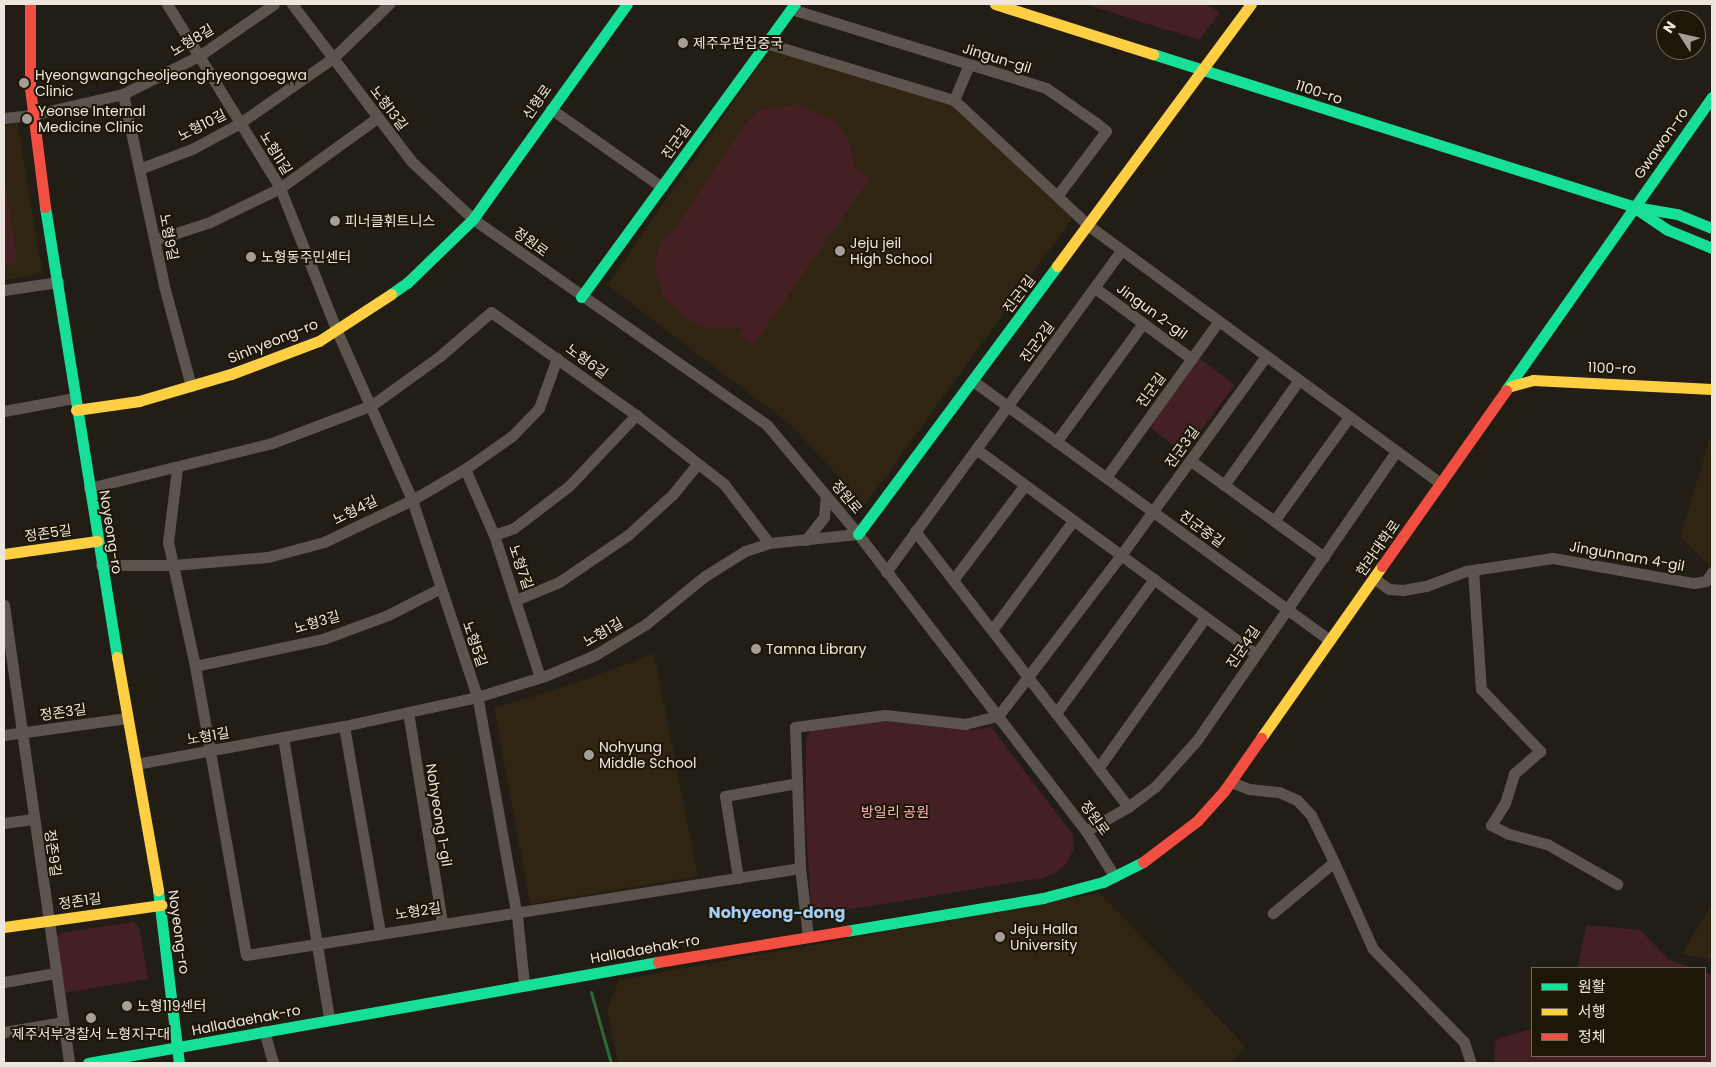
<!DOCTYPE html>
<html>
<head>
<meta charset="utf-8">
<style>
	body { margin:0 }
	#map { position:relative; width:1716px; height:1067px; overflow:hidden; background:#221e16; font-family:Poppins,"Noto Sans KR",sans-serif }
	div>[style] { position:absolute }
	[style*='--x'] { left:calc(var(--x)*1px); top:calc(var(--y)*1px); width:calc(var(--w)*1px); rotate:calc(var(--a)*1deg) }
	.built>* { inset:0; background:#302512 }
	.green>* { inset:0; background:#442022; transform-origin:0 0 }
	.stream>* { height:3px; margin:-1.5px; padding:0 1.5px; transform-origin:1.5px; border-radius:1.5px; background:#2f6939 }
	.street>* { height:11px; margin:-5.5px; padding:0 5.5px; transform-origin:5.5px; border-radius:5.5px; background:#5d544e }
	.fast>* { height:11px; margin:-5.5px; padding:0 5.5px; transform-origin:5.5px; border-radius:5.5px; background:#16e098 }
	.slow>* { height:11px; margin:-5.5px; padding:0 5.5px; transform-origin:5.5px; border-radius:5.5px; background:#ffcf43 }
	.jam>* { height:11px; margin:-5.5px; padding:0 5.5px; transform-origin:5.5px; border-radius:5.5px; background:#f24e42 }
	.dots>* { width:14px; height:14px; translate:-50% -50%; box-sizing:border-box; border:2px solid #1e1607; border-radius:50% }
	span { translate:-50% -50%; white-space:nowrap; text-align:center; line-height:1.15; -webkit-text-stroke:4px #1e1607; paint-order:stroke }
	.street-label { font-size:14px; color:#ece6dd }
	.poi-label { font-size:14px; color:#ece6dd }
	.left { translate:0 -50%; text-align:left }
	.park-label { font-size:14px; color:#fcb7bc }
	.quarter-label { font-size:16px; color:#a1cffc; font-weight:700 }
	.frame { position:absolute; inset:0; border:5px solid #ece6dd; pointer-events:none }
	.legend { position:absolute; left:1531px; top:967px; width:175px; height:90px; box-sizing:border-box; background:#1e1607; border:1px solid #70695d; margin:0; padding:6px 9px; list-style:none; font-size:15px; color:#ece6dd }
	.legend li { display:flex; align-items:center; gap:10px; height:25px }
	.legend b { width:25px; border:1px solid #70695d }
	.north { position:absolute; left:1656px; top:10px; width:50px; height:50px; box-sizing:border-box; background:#1e1607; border:1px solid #70695d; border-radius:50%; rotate:305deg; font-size:14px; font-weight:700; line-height:20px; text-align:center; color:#ece6dd }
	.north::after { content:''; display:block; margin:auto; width:18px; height:22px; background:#a5a097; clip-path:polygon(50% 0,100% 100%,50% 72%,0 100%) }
</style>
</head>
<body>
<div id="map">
	<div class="built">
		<i style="clip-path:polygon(771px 48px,957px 105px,1074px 216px,865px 505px,791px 425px,607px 285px)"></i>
		<i style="clip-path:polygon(18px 123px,42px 273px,4px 280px,4px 126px)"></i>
		<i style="clip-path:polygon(1712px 432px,1712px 568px,1680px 537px)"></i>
		<i style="clip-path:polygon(654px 654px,698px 876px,530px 904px,494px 708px,576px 683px)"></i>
		<i style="clip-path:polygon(1100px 893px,1247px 1048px,1228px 1063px,618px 1063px,607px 1010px,619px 980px)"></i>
		<i style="clip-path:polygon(1712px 904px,1712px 960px,1682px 954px)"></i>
	</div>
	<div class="green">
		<i style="clip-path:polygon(1085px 4px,1207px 4px,1220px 13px,1199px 40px)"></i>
		<i style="clip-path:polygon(797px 104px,833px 120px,847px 137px,855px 167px,870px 178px,753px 346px,739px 335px,744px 328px,710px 328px,688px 320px,665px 299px,655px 271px,656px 255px,662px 241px,676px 227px,748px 120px,759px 110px)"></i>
		<i style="clip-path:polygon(4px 174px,17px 258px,16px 263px,4px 265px)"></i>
		<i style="left:1199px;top:358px;width:45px;height:85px;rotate:37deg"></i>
		<i style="clip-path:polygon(879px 721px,971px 730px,991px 727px,1073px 835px,1074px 848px,1067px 863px,1055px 873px,1043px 878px,820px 914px,811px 907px,806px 826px,806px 738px,813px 728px)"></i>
		<i style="clip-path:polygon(133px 922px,139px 927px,148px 979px,64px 993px,55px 938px,61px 933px)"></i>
		<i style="clip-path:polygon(1586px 925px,1640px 930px,1669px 960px,1693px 968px,1578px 968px)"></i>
		<i style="clip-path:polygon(1705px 973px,1712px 975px,1712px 1063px,1494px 1063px,1496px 1039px,1532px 1029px,1532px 1056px,1705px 1056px)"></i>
	</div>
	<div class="stream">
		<i style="--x:591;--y:992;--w:74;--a:74.3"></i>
	</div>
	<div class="street">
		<i style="--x:167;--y:4;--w:216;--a:58.4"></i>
		<i style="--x:280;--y:188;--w:152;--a:68.3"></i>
		<i style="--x:336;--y:329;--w:187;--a:66"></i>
		<i style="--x:412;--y:500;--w:211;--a:71.7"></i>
		<i style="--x:478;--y:700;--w:219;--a:79.8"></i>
		<i style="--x:517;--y:916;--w:68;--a:84.1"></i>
		<i style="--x:292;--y:4;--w:197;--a:52.8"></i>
		<i style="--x:411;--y:161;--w:85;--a:43.1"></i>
		<i style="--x:473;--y:219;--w:359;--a:35"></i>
		<i style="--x:767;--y:425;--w:142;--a:50.1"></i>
		<i style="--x:858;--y:534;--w:374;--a:52.5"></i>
		<i style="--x:1086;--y:831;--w:54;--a:57.8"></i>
		<i style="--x:791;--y:9;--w:267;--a:17.2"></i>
		<i style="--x:1046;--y:88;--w:60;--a:34.8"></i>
		<i style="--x:1095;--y:122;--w:14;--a:39"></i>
		<i style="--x:1106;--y:131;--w:81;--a:127"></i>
		<i style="--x:766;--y:43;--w:196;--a:16.9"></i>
		<i style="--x:954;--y:100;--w:185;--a:43"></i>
		<i style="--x:1089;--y:226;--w:436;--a:36.2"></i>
		<i style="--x:123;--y:94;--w:196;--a:77.9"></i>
		<i style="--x:164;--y:286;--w:104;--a:74.9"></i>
		<i style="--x:954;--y:100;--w:38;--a:-67"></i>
		<i style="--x:551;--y:109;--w:136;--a:35.1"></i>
		<i style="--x:4;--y:118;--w:28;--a:-6"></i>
		<i style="--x:32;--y:115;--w:93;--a:-13"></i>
		<i style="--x:123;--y:94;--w:85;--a:-26.6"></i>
		<i style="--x:199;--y:56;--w:91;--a:-34.7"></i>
		<i style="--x:139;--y:169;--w:57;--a:-20.7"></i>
		<i style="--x:192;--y:149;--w:55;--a:-28.4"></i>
		<i style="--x:240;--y:123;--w:113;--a:-35"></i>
		<i style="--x:333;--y:58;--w:78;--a:-44"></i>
		<i style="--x:155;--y:240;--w:58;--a:-18.1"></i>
		<i style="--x:210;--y:222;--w:78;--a:-25.9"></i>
		<i style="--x:280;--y:188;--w:120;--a:-35.8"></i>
		<i style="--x:1095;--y:288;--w:120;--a:36.2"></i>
		<i style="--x:4;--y:290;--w:55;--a:-8.4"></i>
		<i style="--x:973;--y:381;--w:441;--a:36"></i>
		<i style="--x:4;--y:411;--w:71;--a:-10.5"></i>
		<i style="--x:1056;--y:442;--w:147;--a:-53.8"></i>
		<i style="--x:976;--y:449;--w:347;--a:36.2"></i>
		<i style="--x:1191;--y:461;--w:164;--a:35.8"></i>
		<i style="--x:177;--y:469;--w:74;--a:97"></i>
		<i style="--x:168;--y:542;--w:127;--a:77.7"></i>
		<i style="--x:195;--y:666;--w:293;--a:80"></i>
		<i style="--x:246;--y:955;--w:561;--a:-8.92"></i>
		<i style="--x:465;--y:469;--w:72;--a:66.3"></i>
		<i style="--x:494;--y:535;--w:149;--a:72.1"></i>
		<i style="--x:1107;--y:476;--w:190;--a:-54.2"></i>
		<i style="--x:1224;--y:485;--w:129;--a:-54.5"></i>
		<i style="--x:89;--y:488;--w:188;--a:-13.8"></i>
		<i style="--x:272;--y:443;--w:107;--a:-20.8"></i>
		<i style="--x:372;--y:405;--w:84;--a:-35.8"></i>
		<i style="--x:440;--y:356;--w:67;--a:-40.8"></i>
		<i style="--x:491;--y:312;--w:178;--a:35.4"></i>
		<i style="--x:636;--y:415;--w:112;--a:38.1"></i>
		<i style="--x:724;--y:484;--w:74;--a:52.7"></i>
		<i style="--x:1274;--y:521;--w:128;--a:-54.2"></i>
		<i style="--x:915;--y:531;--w:349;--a:52.3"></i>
		<i style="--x:494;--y:535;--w:21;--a:-19"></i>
		<i style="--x:514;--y:528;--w:69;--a:-37.4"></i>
		<i style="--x:569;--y:486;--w:98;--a:-46.7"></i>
		<i style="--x:806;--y:540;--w:29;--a:-52"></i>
		<i style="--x:824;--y:517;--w:22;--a:-85"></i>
		<i style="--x:101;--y:565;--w:73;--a:0"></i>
		<i style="--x:174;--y:565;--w:94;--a:-4.9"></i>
		<i style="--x:268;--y:557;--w:58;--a:-15"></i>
		<i style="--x:324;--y:542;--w:98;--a:-25.5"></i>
		<i style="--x:412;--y:500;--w:61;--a:-30.3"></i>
		<i style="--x:465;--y:469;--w:57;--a:-35.1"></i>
		<i style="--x:512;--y:436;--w:39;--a:-46"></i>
		<i style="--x:539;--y:408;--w:53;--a:-70.2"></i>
		<i style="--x:1473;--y:570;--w:119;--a:86.2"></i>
		<i style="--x:1481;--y:689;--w:86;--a:46.4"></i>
		<i style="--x:1540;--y:751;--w:35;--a:139"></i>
		<i style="--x:1514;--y:774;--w:30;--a:107"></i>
		<i style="--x:1505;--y:803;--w:26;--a:122"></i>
		<i style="--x:1491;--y:825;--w:20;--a:27"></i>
		<i style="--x:1509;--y:834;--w:39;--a:15"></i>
		<i style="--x:1547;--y:844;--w:81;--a:29.7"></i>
		<i style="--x:886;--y:572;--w:398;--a:-53.8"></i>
		<i style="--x:1375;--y:579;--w:17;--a:36"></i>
		<i style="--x:1389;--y:589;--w:14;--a:4"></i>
		<i style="--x:1403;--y:590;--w:23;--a:-10"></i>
		<i style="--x:1426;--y:586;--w:43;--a:-20.6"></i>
		<i style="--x:1466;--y:571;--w:88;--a:-8.5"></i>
		<i style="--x:1553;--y:558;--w:143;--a:10.1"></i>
		<i style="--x:1694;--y:583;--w:12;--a:-9"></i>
		<i style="--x:1706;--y:581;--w:11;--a:-56"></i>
		<i style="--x:953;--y:580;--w:118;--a:-52.9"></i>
		<i style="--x:516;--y:600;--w:47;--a:-22.7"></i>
		<i style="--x:559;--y:582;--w:83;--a:-34.3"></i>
		<i style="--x:628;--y:535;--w:61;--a:-42.3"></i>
		<i style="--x:673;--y:494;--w:38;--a:-51"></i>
		<i style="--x:4;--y:605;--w:463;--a:81.9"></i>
		<i style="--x:992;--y:630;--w:136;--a:-53.4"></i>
		<i style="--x:195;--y:666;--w:131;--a:-11.9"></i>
		<i style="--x:323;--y:639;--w:69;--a:-20.3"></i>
		<i style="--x:388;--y:615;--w:59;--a:-27"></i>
		<i style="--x:408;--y:712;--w:213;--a:80.8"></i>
		<i style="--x:1056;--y:713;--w:166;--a:-53.8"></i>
		<i style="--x:344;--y:726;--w:210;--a:80.1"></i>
		<i style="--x:4;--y:735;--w:124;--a:-7.9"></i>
		<i style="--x:283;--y:737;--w:286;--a:80.7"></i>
		<i style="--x:136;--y:764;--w:211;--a:-10.4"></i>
		<i style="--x:344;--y:726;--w:136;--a:-12.3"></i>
		<i style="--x:477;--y:697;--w:71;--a:-17.2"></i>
		<i style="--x:545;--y:676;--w:54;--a:-22.8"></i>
		<i style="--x:595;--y:655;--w:60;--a:-31.3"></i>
		<i style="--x:646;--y:624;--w:76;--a:-39.1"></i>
		<i style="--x:705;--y:576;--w:47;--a:-32"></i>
		<i style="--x:745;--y:551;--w:25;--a:-18"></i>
		<i style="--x:769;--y:543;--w:89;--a:-5.8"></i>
		<i style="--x:1099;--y:767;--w:183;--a:-54.6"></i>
		<i style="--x:1231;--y:782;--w:19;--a:21"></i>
		<i style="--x:1249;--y:789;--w:30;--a:6"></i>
		<i style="--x:1279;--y:792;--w:20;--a:24"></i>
		<i style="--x:1297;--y:800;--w:21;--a:47"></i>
		<i style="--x:1311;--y:815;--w:52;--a:63.9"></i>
		<i style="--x:1334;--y:862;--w:80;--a:140.1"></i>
		<i style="--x:4;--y:823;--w:29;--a:-8"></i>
		<i style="--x:1086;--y:831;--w:48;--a:-29.7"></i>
		<i style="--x:1128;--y:807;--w:34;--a:-37"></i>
		<i style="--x:1155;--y:787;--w:63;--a:-48.2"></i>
		<i style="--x:1197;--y:740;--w:351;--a:-55.4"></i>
		<i style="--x:1334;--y:862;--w:95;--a:65.9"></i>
		<i style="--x:1373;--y:949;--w:130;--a:45.6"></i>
		<i style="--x:1464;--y:1042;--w:22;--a:72"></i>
		<i style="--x:738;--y:878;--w:83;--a:-99"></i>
		<i style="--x:725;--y:796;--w:73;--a:-10.2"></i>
		<i style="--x:808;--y:937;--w:69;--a:-96.6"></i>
		<i style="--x:800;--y:868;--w:141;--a:-92"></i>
		<i style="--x:795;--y:727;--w:91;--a:-7.6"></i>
		<i style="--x:885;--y:715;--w:81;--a:6.4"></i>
		<i style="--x:965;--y:724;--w:34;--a:-14"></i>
		<i style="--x:998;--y:716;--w:203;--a:-52.6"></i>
		<i style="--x:1121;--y:555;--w:246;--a:-53.9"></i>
		<i style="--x:4;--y:982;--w:52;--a:-10"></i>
		<i style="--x:264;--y:1031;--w:33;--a:74"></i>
		<i style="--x:4;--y:1032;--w:60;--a:-9.6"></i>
	</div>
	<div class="fast">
		<i style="--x:1153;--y:54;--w:506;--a:17.61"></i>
		<i style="--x:1635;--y:207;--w:43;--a:9.5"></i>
		<i style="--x:1677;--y:214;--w:38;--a:22"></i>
		<i style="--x:45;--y:207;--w:456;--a:80.9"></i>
		<i style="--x:1638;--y:210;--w:36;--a:34"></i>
		<i style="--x:1668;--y:230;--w:48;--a:22.2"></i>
		<i style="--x:391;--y:294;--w:19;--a:-35"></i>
		<i style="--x:407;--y:283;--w:92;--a:-44.1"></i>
		<i style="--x:473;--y:219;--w:264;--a:-54.4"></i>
		<i style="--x:581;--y:297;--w:363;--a:-53.9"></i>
		<i style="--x:1506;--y:390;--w:358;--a:-54.9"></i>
		<i style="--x:858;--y:534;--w:334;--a:-53.4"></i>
		<i style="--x:158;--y:890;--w:174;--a:83.1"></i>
		<i style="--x:846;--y:931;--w:200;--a:-9.5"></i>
		<i style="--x:1043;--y:898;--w:62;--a:-14.9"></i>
		<i style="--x:1103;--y:882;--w:45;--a:-26.6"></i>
		<i style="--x:88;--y:1063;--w:579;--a:-10.05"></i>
	</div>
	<div class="slow">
		<i style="--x:995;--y:4;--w:166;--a:17.6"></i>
		<i style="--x:1057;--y:266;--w:326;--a:-53.5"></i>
		<i style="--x:1511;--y:386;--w:23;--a:-15"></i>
		<i style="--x:1533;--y:380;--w:179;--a:2.9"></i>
		<i style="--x:76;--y:410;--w:64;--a:-8.1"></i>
		<i style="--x:139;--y:401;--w:96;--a:-16.4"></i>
		<i style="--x:231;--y:374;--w:94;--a:-20.6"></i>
		<i style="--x:319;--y:341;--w:86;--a:-33.1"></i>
		<i style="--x:4;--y:554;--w:94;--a:-8"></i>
		<i style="--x:117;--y:657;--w:237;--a:80"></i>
		<i style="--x:1261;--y:738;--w:210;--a:-54.9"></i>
		<i style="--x:4;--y:927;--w:159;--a:-8"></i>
	</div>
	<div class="jam">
		<i style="--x:30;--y:4;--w:84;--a:90"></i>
		<i style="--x:30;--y:88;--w:120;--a:82.8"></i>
		<i style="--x:1382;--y:566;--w:215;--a:-54.8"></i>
		<i style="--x:1143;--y:862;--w:68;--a:-37.2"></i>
		<i style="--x:1197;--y:821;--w:40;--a:-48"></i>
		<i style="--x:1224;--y:791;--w:65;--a:-55.1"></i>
		<i style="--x:658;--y:962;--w:191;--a:-9.4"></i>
	</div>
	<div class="dots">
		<i style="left:683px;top:43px;background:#a5a097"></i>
		<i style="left:24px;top:83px;background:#a5a097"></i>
		<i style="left:27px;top:119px;background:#a5a097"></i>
		<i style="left:335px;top:221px;background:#a5a097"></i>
		<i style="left:840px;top:251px;background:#a5a097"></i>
		<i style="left:251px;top:257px;background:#a5a097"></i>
		<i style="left:756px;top:649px;background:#a5a097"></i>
		<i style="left:589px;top:755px;background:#a5a097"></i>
		<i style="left:1000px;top:937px;background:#a5a097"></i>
		<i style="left:127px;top:1006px;background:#a5a097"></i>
		<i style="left:91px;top:1018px;background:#a5a097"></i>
	</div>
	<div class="street-label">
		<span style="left:192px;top:40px;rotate:-31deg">노형8길</span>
		<span style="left:997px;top:58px;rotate:17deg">Jingun-gil</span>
		<span style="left:1319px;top:92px;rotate:18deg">1100-ro</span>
		<span style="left:537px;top:102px;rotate:-55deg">신형로</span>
		<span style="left:389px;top:108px;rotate:53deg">노형13길</span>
		<span style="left:202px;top:125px;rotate:-27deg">노형10길</span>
		<span style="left:676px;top:142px;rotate:-54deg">진군길</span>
		<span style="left:1661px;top:143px;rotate:-55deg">Gwawon-ro</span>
		<span style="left:276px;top:153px;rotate:58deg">노형11길</span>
		<span style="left:169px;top:237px;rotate:79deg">노형9길</span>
		<span style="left:531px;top:242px;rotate:36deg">정원로</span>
		<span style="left:1019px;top:294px;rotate:-53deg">진군1길</span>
		<span style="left:1152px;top:311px;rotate:36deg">Jingun 2-gil</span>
		<span style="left:273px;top:341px;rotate:-22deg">Sinhyeong-ro</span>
		<span style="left:1037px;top:342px;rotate:-54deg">진군2길</span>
		<span style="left:587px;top:361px;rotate:36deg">노형6길</span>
		<span style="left:1612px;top:368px;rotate:2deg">1100-ro</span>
		<span style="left:1151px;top:390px;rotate:-54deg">진군길</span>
		<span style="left:1182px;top:447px;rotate:-54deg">진군3길</span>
		<span style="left:847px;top:497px;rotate:50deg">정원로</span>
		<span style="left:355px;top:510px;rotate:-26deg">노형4길</span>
		<span style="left:1202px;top:529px;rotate:36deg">진군중길</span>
		<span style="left:111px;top:532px;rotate:81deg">Noyeong-ro</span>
		<span style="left:48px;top:533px;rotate:-8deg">정존5길</span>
		<span style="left:1378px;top:548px;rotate:-55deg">한라대학로</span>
		<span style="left:1627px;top:556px;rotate:10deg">Jingunnam 4-gil</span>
		<span style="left:521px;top:567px;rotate:71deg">노형7길</span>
		<span style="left:317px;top:622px;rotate:-16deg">노형3길</span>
		<span style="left:603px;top:632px;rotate:-30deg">노형1길</span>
		<span style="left:475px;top:644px;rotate:71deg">노형5길</span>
		<span style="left:1243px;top:647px;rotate:-56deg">진군4길</span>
		<span style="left:63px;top:712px;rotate:-8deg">정존3길</span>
		<span style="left:208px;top:736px;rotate:-10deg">노형1길</span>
		<span style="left:439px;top:815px;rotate:81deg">Nohyeong 1-gil</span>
		<span style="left:1095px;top:818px;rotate:54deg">정원로</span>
		<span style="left:53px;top:853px;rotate:82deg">정존9길</span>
		<span style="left:80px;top:901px;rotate:-8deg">정존1길</span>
		<span style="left:418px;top:911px;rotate:-9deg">노형2길</span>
		<span style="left:179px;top:932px;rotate:82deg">Noyeong-ro</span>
		<span style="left:645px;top:949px;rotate:-10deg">Halladaehak-ro</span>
		<span style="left:246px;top:1020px;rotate:-11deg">Halladaehak-ro</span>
	</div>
	<div class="poi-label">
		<span class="left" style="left:693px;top:43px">제주우편집중국</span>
		<span class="left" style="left:35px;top:83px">Hyeongwangcheoljeonghyeongoegwa<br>Clinic</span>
		<span class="left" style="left:38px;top:119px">Yeonse Internal<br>Medicine Clinic</span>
		<span class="left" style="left:345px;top:221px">피너클휘트니스</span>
		<span class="left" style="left:850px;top:251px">Jeju jeil<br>High School</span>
		<span class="left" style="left:261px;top:257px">노형동주민센터</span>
		<span class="left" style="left:766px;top:649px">Tamna Library</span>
		<span class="left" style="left:599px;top:755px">Nohyung<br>Middle School</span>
		<span class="left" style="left:1010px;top:937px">Jeju Halla<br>University</span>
		<span class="left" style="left:137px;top:1006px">노형119센터</span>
		<span style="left:91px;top:1034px">제주서부경찰서 노형지구대</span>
	</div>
	<div class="park-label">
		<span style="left:895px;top:812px">방일리 공원</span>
	</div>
	<div class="quarter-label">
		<span style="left:777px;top:913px">Nohyeong-dong</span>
	</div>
	<div class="frame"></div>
	<ul class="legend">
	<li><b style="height:6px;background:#16e098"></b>원활</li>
	<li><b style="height:6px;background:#ffcf43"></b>서행</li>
	<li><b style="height:6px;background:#f24e42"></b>정체</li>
	</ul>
	<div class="north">N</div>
</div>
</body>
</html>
